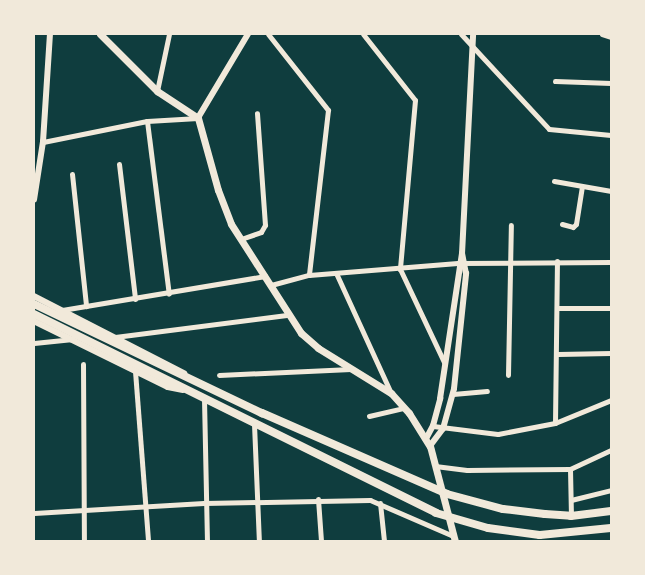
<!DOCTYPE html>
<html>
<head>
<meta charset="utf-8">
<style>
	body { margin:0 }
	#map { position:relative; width:645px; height:575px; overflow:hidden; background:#0f3d3e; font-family:Barlow,sans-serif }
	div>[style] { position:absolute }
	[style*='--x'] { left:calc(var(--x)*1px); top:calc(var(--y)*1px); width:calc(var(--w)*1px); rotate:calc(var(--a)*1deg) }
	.minor>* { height:5px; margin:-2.5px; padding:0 2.5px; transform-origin:2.5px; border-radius:2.5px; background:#f1e9da }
	.tertiary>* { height:5.5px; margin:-2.75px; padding:0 2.75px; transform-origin:2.75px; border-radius:2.75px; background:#f1e9da }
	.secondary>* { height:7px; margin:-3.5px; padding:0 3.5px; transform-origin:3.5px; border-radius:3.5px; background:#f1e9da }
	.primary>* { height:8px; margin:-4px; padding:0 4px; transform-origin:4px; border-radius:4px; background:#f1e9da }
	span { translate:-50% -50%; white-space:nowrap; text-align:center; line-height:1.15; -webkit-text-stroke:4.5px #f1e9da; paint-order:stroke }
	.frame { position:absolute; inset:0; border:35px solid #f1e9da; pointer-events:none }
</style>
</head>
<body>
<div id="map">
	<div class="minor">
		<i style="--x:268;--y:34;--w:97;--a:51.7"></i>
		<i style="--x:328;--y:110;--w:166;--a:96.6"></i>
		<i style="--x:363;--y:34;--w:84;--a:51.8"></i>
		<i style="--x:415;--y:100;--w:170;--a:95.1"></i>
		<i style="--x:400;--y:269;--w:105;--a:64.7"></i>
		<i style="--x:461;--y:34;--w:129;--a:47.2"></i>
		<i style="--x:549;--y:129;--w:62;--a:5.5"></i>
		<i style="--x:602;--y:34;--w:9;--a:18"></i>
		<i style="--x:555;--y:81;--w:56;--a:2"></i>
		<i style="--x:157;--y:91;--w:58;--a:-78.1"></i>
		<i style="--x:147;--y:121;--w:174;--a:82.8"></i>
		<i style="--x:43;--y:142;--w:106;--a:-11.4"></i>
		<i style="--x:147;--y:121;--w:51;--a:-3.4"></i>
		<i style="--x:119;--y:164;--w:136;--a:83.2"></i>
		<i style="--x:72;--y:174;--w:133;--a:83.9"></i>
		<i style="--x:554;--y:181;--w:58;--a:10"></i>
		<i style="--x:562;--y:224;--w:11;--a:15"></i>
		<i style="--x:573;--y:227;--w:4;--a:-45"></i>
		<i style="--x:576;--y:224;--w:38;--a:-81"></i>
		<i style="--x:241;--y:239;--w:21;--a:-19"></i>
		<i style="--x:261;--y:232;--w:8;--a:-60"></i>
		<i style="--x:265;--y:225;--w:112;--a:-94.1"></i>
		<i style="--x:336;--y:273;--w:132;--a:65.4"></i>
		<i style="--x:271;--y:285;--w:39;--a:-15"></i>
		<i style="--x:309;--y:275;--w:149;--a:-4.6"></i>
		<i style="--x:458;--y:263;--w:153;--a:-0.4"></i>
		<i style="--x:558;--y:308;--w:53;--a:0"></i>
		<i style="--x:62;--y:310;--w:206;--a:-9.5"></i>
		<i style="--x:115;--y:337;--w:173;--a:-7.3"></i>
		<i style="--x:34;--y:343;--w:39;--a:-6"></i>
		<i style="--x:558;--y:354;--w:53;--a:-1.1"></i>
		<i style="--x:83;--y:364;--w:177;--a:89.7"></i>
		<i style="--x:135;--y:371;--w:170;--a:85.6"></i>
		<i style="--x:219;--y:375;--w:132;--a:-2.6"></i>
		<i style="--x:508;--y:375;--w:150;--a:-88.9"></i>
		<i style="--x:453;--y:394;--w:34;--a:-5"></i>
		<i style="--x:204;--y:399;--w:142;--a:88.8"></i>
		<i style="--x:369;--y:416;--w:36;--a:-13"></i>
		<i style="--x:555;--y:423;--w:162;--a:-89.3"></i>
		<i style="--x:254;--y:424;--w:117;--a:87.6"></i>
		<i style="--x:433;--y:426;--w:65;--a:7"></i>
		<i style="--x:498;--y:434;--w:58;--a:-10.9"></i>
		<i style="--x:555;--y:423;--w:61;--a:-22.3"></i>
		<i style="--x:435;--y:466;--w:32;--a:7"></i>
		<i style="--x:467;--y:470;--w:103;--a:-0.6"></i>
		<i style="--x:570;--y:469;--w:45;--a:-24.9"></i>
		<i style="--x:570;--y:469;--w:47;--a:88.8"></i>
		<i style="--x:318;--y:499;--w:42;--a:85.9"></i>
		<i style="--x:571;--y:500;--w:41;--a:-14"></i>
		<i style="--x:380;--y:503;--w:38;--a:84"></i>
		<i style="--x:34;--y:513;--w:170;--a:-3.4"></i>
		<i style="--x:204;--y:503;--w:166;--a:-1"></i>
		<i style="--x:370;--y:500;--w:90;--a:23.4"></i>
	</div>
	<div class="tertiary">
		<i style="--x:198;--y:118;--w:98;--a:-59.2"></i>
		<i style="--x:34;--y:200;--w:59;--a:-81.2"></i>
		<i style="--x:43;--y:142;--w:108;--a:-86.3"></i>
		<i style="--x:34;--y:296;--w:169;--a:27.2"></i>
		<i style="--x:34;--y:321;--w:149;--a:26.2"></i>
		<i style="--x:168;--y:387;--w:15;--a:11"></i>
		<i style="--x:426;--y:439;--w:15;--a:-62"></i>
		<i style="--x:433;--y:426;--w:28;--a:-75"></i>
		<i style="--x:440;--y:399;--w:147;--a:-81.4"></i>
		<i style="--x:462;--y:254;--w:220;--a:-87.1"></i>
		<i style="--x:430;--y:446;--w:21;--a:-53"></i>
		<i style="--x:443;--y:429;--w:41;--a:-74.6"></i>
		<i style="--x:454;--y:389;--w:116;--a:-84"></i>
		<i style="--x:466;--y:274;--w:20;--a:-101"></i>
	</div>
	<div class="secondary">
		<i style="--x:100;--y:34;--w:81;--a:45"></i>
		<i style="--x:157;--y:91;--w:49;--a:33.4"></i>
		<i style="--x:198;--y:118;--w:75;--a:74.5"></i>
		<i style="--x:218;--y:190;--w:36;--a:69"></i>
		<i style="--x:231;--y:224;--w:130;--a:57.3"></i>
		<i style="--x:301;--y:333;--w:23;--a:41"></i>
		<i style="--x:318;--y:348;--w:86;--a:31.7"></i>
		<i style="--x:391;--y:393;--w:27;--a:48"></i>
		<i style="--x:409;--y:413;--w:39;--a:58"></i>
		<i style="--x:430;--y:446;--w:98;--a:75.3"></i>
	</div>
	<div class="primary">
		<i style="--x:34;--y:304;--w:253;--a:25.6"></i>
		<i style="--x:262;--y:413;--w:202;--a:23.6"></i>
		<i style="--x:447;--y:494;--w:58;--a:15"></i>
		<i style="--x:503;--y:509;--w:42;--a:6.8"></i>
		<i style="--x:545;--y:514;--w:26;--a:4"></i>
		<i style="--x:571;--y:516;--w:40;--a:-7.1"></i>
		<i style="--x:34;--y:314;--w:449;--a:26.3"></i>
		<i style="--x:436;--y:513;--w:54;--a:16.1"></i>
		<i style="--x:488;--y:528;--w:52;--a:7.7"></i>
		<i style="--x:540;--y:535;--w:71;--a:-5.6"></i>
	</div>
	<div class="frame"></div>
</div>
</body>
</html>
